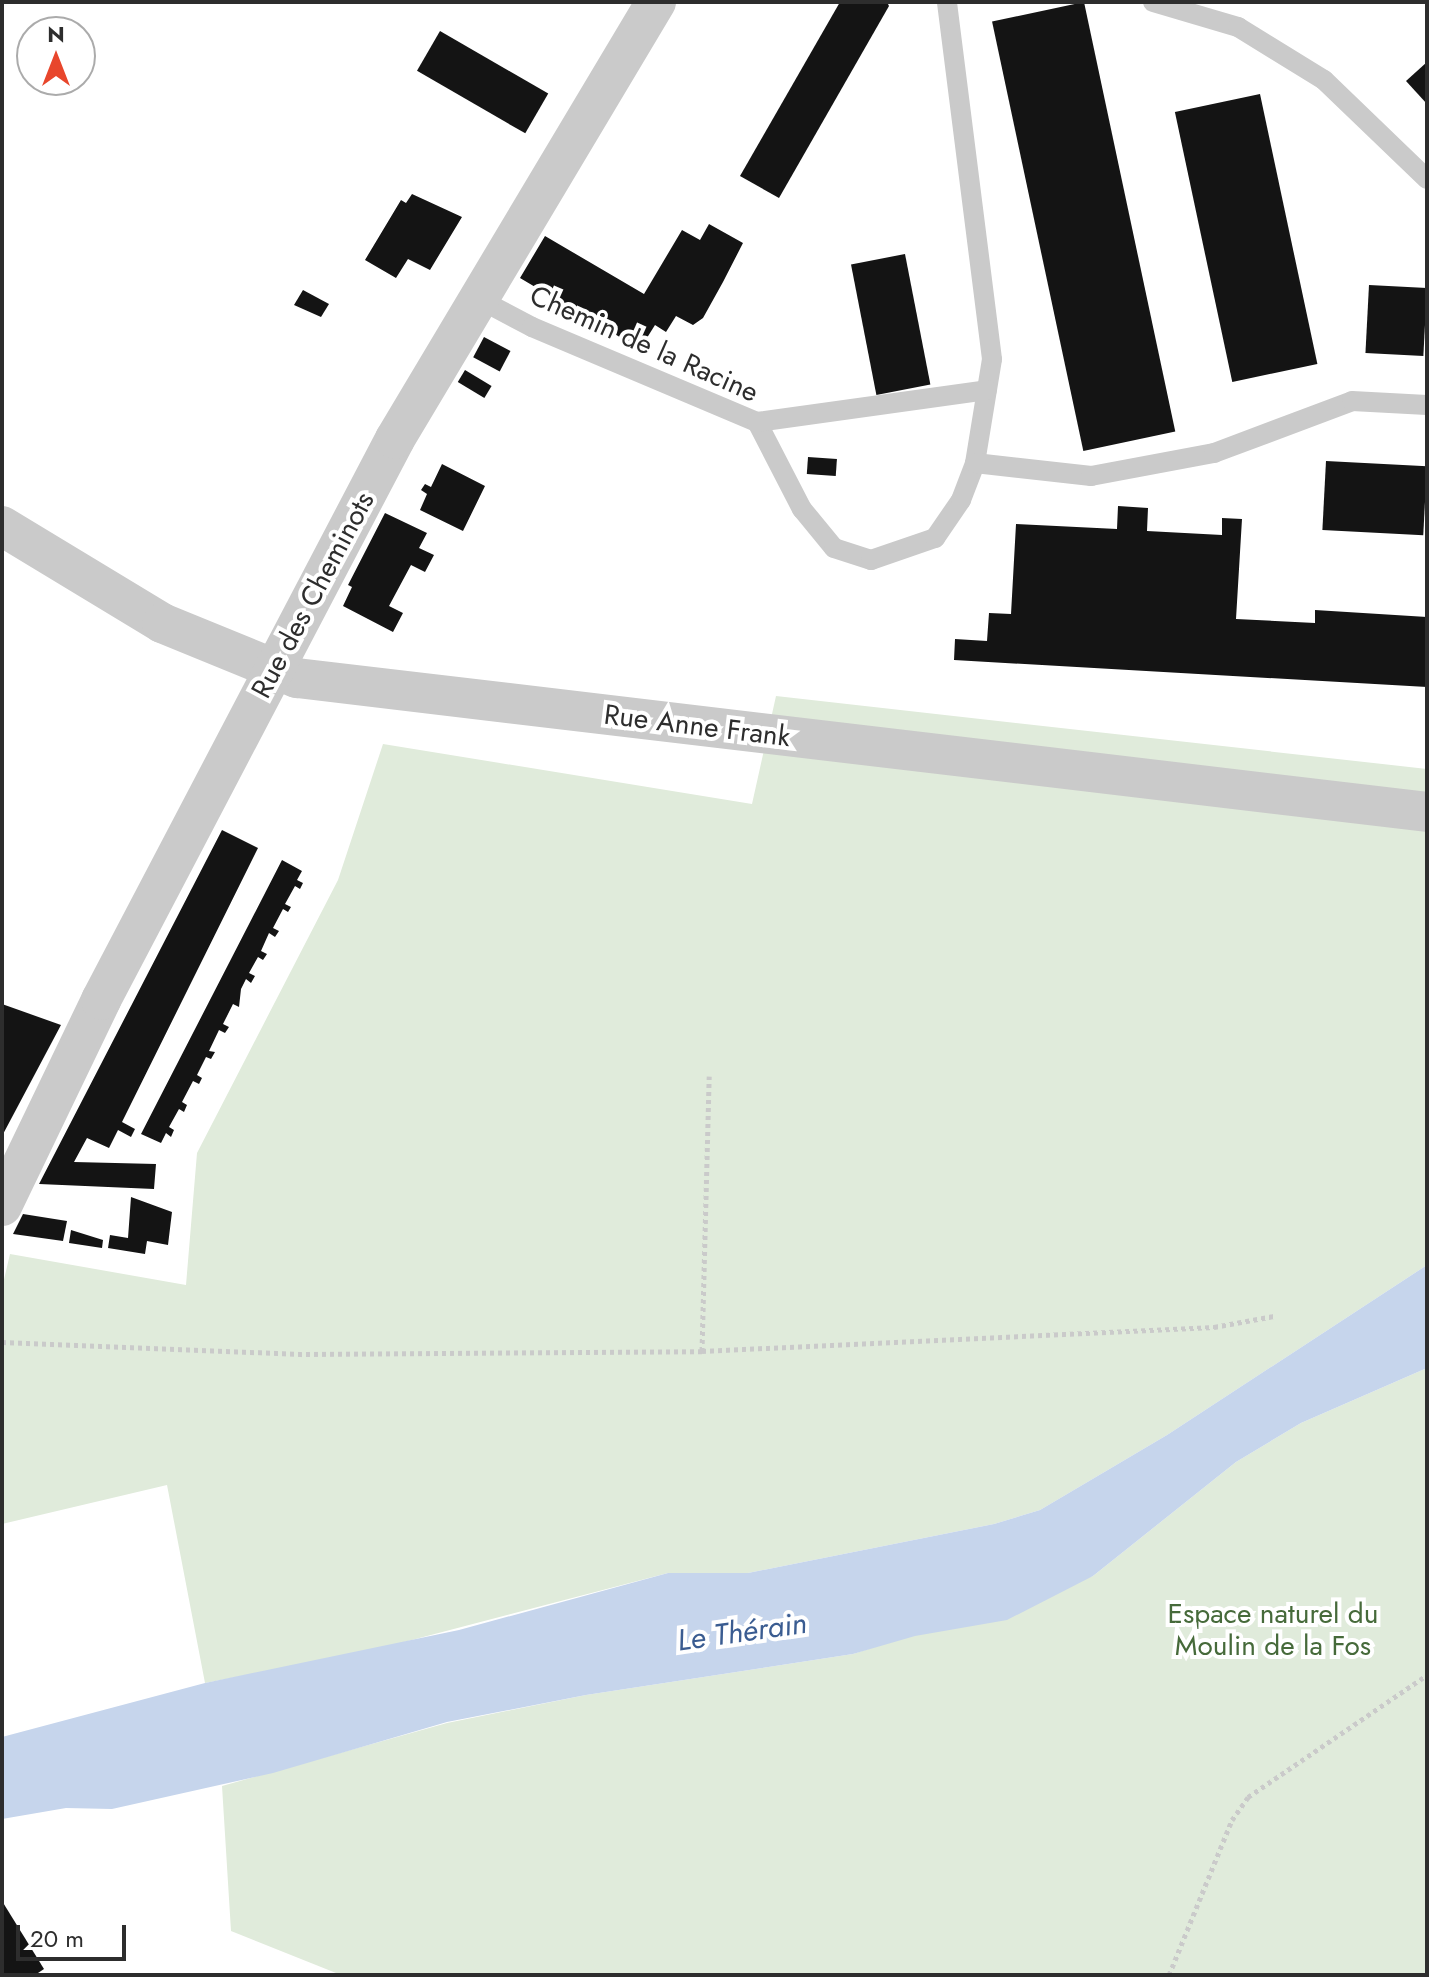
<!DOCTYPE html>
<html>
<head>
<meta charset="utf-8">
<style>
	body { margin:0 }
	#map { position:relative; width:1429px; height:1977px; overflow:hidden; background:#fff; font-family:Jost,sans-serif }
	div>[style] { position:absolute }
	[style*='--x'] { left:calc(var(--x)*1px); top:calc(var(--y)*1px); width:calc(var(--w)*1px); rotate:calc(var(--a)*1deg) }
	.green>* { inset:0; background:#e0ebdb }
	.water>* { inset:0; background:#c6d5ec }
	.building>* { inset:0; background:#141414; transform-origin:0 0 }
	.path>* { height:5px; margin-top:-2.5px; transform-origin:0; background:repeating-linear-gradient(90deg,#cacaca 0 4px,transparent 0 8px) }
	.lane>* { height:20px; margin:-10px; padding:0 10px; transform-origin:10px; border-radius:10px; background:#cacaca }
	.street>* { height:40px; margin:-20px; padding:0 20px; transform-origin:20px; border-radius:20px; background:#cacaca }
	span { translate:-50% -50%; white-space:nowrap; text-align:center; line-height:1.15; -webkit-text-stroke:8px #fff; paint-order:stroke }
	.street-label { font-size:28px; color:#2d2d2d }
	.park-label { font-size:28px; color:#466a3a }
	.water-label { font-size:30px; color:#3a5c91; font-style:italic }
	.frame { position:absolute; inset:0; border:4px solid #2d2d2d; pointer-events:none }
	.north { position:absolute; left:16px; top:16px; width:80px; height:80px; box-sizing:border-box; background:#fff; border:2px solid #ababab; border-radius:50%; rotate:0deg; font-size:22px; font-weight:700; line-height:32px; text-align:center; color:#2d2d2d }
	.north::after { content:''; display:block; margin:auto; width:28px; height:36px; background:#e8462c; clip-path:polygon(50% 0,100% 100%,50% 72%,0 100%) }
	.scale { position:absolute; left:16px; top:1925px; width:110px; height:36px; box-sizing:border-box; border:4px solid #2d2d2d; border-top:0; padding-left:10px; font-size:24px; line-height:28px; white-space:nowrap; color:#2d2d2d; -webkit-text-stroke:6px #fff; paint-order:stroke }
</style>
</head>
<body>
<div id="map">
	<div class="green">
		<i style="clip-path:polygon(776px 696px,1427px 769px,1427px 1265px,1167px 1435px,1040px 1510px,994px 1524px,748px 1573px,668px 1573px,366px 1652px,205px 1683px,167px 1485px,2px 1524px,2px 1288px,10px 1254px,186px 1285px,197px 1153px,338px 880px,383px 744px,752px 804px)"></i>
		<i style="clip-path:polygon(1427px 1368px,1427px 1975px,341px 1975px,231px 1931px,222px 1786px,447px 1723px,586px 1695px,853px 1654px,1093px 1576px,1236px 1462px,1301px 1423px)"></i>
	</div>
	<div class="water">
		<i style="clip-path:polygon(1427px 1265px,1427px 1368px,1301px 1423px,1236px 1462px,1093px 1576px,1007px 1620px,915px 1636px,853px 1654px,586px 1695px,447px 1722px,273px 1773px,112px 1809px,66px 1808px,2px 1819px,2px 1737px,205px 1683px,459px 1630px,668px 1573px,748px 1573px,994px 1524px,1040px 1510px,1167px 1435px)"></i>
	</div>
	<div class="building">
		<i style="clip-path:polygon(840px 2px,887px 2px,889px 6px,779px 198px,740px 176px)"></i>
		<i style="left:1084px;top:2px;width:439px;height:94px;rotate:78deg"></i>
		<i style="left:440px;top:31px;width:125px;height:46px;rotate:30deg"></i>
		<i style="clip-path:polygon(1427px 62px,1427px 104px,1406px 81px)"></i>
		<i style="left:1260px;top:94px;width:276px;height:87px;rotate:78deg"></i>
		<i style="clip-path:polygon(412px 194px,462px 217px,430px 270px,408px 259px,396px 278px,365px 260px,401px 200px,406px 203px)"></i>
		<i style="clip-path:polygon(709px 224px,743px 243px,723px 282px,703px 318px,693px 325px,676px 316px,666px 332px,655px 325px,640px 349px,520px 278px,545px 236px,644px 294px,682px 230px,700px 240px)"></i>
		<i style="left:905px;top:254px;width:133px;height:55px;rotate:79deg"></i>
		<i style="left:1369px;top:285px;width:58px;height:68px;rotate:3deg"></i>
		<i style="clip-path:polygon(303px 290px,329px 304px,321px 317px,294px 305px)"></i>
		<i style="left:484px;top:337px;width:30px;height:23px;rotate:28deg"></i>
		<i style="left:465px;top:370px;width:31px;height:14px;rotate:31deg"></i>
		<i style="left:808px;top:457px;width:29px;height:17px;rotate:4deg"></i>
		<i style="left:1326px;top:461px;width:101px;height:69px;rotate:3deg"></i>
		<i style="clip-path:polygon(442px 464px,485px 486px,463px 531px,420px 510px,427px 494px,421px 490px,425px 484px,431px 487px)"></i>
		<i style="clip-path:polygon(1118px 506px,1148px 508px,1147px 531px,1222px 535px,1222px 518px,1242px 519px,1236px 619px,1315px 623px,1315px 610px,1427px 617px,1427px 687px,954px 660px,955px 639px,987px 641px,989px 613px,1011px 614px,1016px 524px,1117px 529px)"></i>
		<i style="clip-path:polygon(385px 513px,427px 533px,419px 548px,434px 555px,425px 572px,411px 565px,389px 606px,403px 613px,393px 632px,343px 606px,352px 587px,348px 585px)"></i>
		<i style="clip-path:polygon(222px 830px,258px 848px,122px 1122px,135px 1129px,131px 1137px,118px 1130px,109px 1148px,87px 1138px,74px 1162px,156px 1164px,154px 1189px,39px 1184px)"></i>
		<i style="clip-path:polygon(282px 860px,302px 871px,297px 880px,303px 883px,300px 889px,295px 886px,285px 904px,291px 907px,288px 912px,283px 909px,273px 928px,279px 931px,275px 937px,269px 933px,261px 951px,267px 954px,263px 960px,258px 957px,249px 973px,255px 976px,251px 983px,246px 979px,241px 989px,239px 1007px,233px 1004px,223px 1024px,229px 1027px,225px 1033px,219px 1030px,209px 1051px,215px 1052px,211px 1059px,206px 1057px,197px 1075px,202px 1078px,199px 1084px,193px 1081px,182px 1102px,187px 1105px,184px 1112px,179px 1109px,169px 1127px,174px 1130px,171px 1137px,166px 1133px,161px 1143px,141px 1134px)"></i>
		<i style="clip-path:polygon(2px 1004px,61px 1025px,2px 1136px)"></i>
		<i style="clip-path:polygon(131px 1197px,172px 1212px,168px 1245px,147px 1241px,145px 1254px,108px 1248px,110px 1235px,128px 1238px)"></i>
		<i style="clip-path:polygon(23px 1214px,67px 1221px,63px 1241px,13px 1234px)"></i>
		<i style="clip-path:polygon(71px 1230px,103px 1240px,102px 1248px,69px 1243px)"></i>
		<i style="clip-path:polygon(2px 1901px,44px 1969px,35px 1975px,2px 1975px)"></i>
	</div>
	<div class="path">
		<i style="--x:2;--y:1342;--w:304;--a:2.3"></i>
		<i style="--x:306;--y:1354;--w:396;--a:-0.4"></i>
		<i style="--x:702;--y:1351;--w:513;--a:-2.68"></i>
		<i style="--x:1214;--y:1327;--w:61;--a:-10.4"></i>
		<i style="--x:702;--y:1351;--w:275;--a:-88.5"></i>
		<i style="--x:1169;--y:1975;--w:167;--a:-67.9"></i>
		<i style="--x:1232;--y:1820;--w:28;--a:-55"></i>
		<i style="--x:1248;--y:1797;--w:217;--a:-34.3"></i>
	</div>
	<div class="lane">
		<i style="--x:1153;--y:2;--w:89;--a:16.4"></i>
		<i style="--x:1238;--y:27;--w:101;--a:31.6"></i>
		<i style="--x:1324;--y:80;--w:143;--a:43.9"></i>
		<i style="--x:477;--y:298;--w:62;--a:27.8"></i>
		<i style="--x:532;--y:327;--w:244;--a:22.9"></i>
		<i style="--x:757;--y:422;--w:98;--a:62.7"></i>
		<i style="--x:802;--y:509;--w:50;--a:50.6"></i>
		<i style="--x:834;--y:548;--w:39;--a:18"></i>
		<i style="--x:871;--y:560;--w:68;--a:-19"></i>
		<i style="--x:935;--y:538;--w:46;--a:-55.6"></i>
		<i style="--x:961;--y:500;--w:40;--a:-69"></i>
		<i style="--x:975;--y:463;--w:105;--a:-80.7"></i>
		<i style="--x:992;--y:359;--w:360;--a:-97.2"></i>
		<i style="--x:757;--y:422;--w:232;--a:-7.9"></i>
		<i style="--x:975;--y:463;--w:117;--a:6.4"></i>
		<i style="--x:1091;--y:476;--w:125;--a:-10.6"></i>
		<i style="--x:1214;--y:453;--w:147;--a:-20.6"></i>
		<i style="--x:1352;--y:401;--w:75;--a:3.1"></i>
	</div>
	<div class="street">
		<i style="--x:2;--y:526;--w:187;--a:31.2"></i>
		<i style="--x:162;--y:623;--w:146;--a:22.2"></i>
		<i style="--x:297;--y:678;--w:1138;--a:6.76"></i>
		<i style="--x:2;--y:1206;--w:229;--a:-64.3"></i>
		<i style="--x:101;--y:1000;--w:633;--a:-62.34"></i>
		<i style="--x:395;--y:439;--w:509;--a:-59.15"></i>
	</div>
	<div class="street-label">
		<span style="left:644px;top:344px;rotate:24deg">Chemin de la Racine</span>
		<span style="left:313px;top:595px;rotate:-62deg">Rue des Cheminots</span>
		<span style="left:697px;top:726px;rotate:7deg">Rue Anne Frank</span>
	</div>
	<div class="park-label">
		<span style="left:1273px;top:1630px">Espace naturel du<br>Moulin de la Fos</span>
	</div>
	<div class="water-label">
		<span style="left:742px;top:1632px;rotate:-8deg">Le Thérain</span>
	</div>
	<div class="frame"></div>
	<div class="north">N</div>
	<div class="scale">20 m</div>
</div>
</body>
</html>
